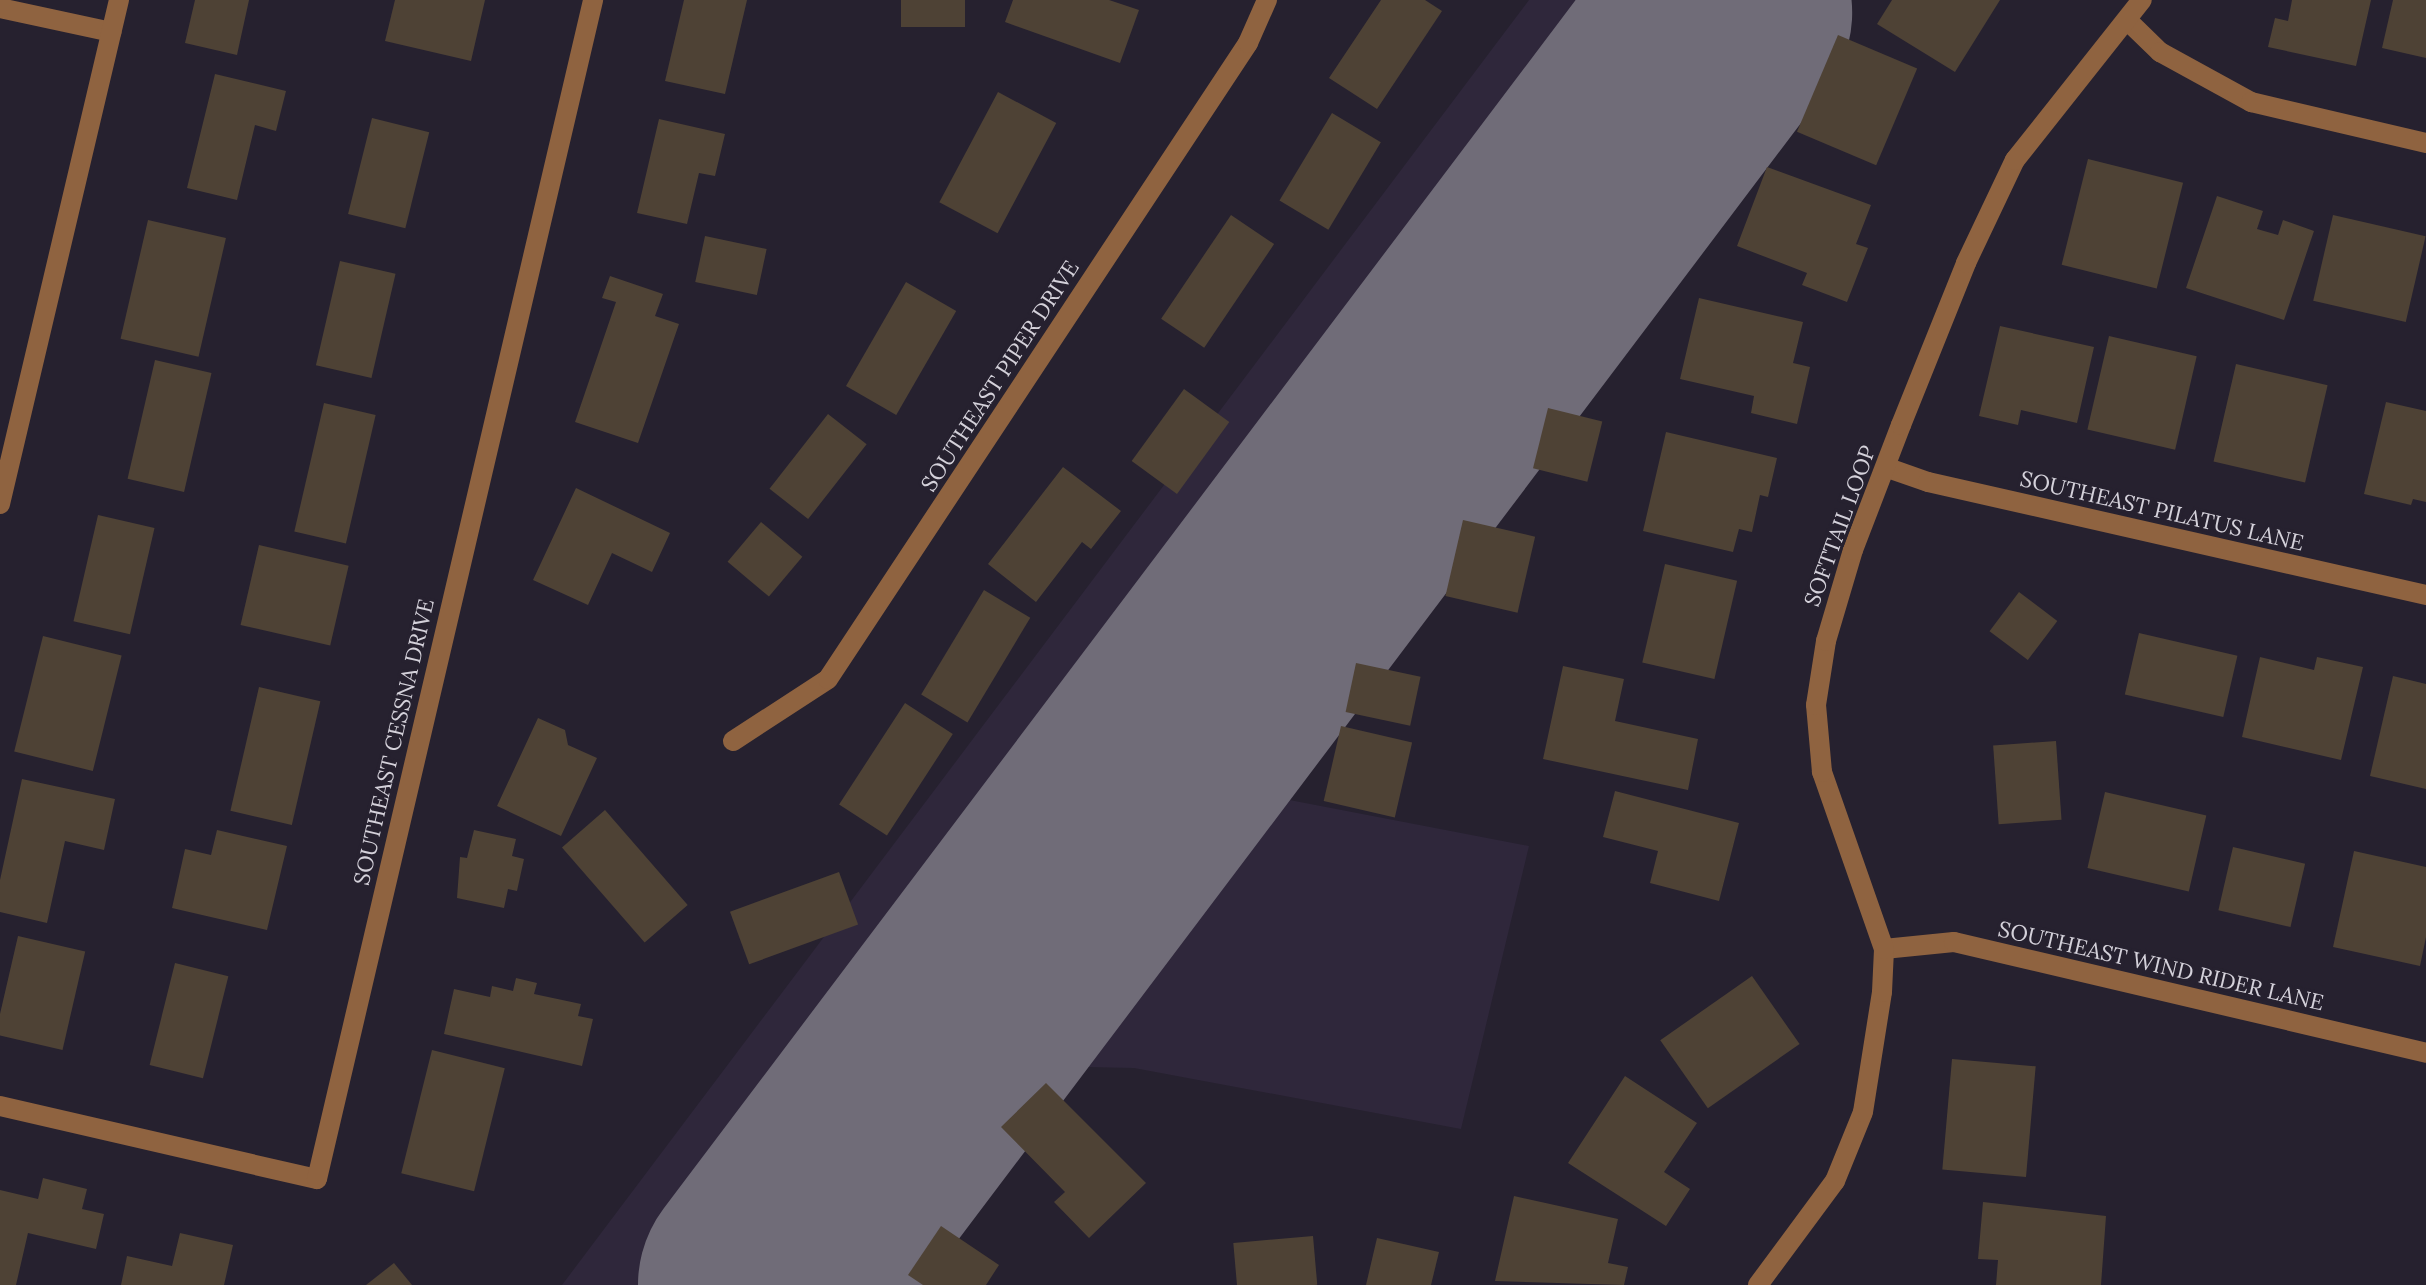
<!DOCTYPE html>
<html>
<head>
<meta charset="utf-8">
<style>
	body { margin:0 }
	#map { position:relative; width:2426px; height:1285px; overflow:hidden; background:#26212f; font-family:Lora,serif }
	div>[style] { position:absolute }
	[style*='--x'] { left:calc(var(--x)*1px); top:calc(var(--y)*1px); width:calc(var(--w)*1px); rotate:calc(var(--a)*1deg) }
	.built>* { inset:0; background:#2f273b }
	.runway>* { height:254px; margin:-127px; padding:0 127px; transform-origin:127px; border-radius:127px; background:#706c78 }
	.building>* { inset:0; background:#4e4235; transform-origin:0 0 }
	.minor>* { height:20px; margin:-10px; padding:0 10px; transform-origin:10px; border-radius:10px; background:#8f6340 }
	span { translate:-50% -50%; white-space:nowrap; text-align:center; line-height:1.15; -webkit-text-stroke:6px #26212f; paint-order:stroke }
	.street-label { font-size:22px; color:#d4d1da }
</style>
</head>
<body>
<div id="map">
	<div class="built">
		<i style="clip-path:polygon(1529px 0,1823px 0,1238px 790px,1529px 846px,1461px 1129px,1134px 1068px,1086px 1067px,1041px 1082px,1004px 1112px,874px 1285px,562px 1285px)"></i>
	</div>
	<div class="runway">
		<i style="--x:765;--y:1285;--w:1594;--a:-52.96"></i>
	</div>
	<div class="building">
		<i style="clip-path:polygon(195px 0,249px 0,237px 55px,185px 43px)"></i>
		<i style="clip-path:polygon(395px 0,485px 0,471px 61px,385px 41px)"></i>
		<i style="clip-path:polygon(684px 0,747px 0,725px 94px,665px 81px)"></i>
		<i style="left:901px;top:0;width:64px;height:27px"></i>
		<i style="clip-path:polygon(1013px 0,1109px 0,1139px 10px,1120px 63px,1005px 22px)"></i>
		<i style="clip-path:polygon(1381px 0,1425px 0,1442px 11px,1377px 109px,1329px 78px)"></i>
		<i style="clip-path:polygon(1892px 0,2000px 0,1955px 72px,1877px 24px)"></i>
		<i style="clip-path:polygon(2292px 0,2371px 0,2356px 66px,2268px 47px,2275px 18px,2288px 21px)"></i>
		<i style="clip-path:polygon(2393px 0,2426px 0,2426px 58px,2382px 48px)"></i>
		<i style="left:1838px;top:35px;width:86px;height:105px;rotate:23deg"></i>
		<i style="clip-path:polygon(215px 74px,286px 91px,276px 131px,255px 125px,237px 200px,187px 188px)"></i>
		<i style="left:998px;top:92px;width:66px;height:125px;rotate:28deg"></i>
		<i style="left:1332px;top:113px;width:57px;height:102px;rotate:31deg"></i>
		<i style="left:372px;top:118px;width:59px;height:99px;rotate:14deg"></i>
		<i style="clip-path:polygon(659px 119px,725px 134px,715px 176px,699px 173px,687px 224px,637px 213px)"></i>
		<i style="left:2088px;top:159px;width:98px;height:109px;rotate:14deg"></i>
		<i style="clip-path:polygon(1767px 167px,1871px 205px,1856px 244px,1868px 248px,1847px 302px,1802px 285px,1807px 273px,1737px 246px)"></i>
		<i style="clip-path:polygon(2217px 196px,2263px 211px,2257px 229px,2278px 235px,2283px 220px,2314px 231px,2284px 320px,2186px 288px)"></i>
		<i style="left:1231px;top:215px;width:52px;height:125px;rotate:34deg"></i>
		<i style="left:2333px;top:215px;width:95px;height:88px;rotate:13deg"></i>
		<i style="left:148px;top:220px;width:80px;height:122px;rotate:13deg"></i>
		<i style="left:705px;top:236px;width:63px;height:47px;rotate:12deg"></i>
		<i style="left:340px;top:261px;width:57px;height:107px;rotate:13deg"></i>
		<i style="clip-path:polygon(610px 276px,663px 294px,655px 316px,679px 324px,638px 443px,575px 422px,616px 302px,602px 298px)"></i>
		<i style="left:906px;top:282px;width:58px;height:120px;rotate:30deg"></i>
		<i style="clip-path:polygon(1699px 298px,1803px 322px,1793px 363px,1810px 367px,1797px 424px,1751px 413px,1754px 396px,1680px 379px)"></i>
		<i style="clip-path:polygon(2000px 326px,2094px 347px,2077px 423px,2021px 410px,2018px 425px,1979px 416px)"></i>
		<i style="left:2109px;top:336px;width:90px;height:96px;rotate:13deg"></i>
		<i style="left:155px;top:360px;width:58px;height:122px;rotate:13deg"></i>
		<i style="left:2236px;top:364px;width:94px;height:100px;rotate:13deg"></i>
		<i style="left:1184px;top:389px;width:56px;height:89px;rotate:36deg"></i>
		<i style="clip-path:polygon(2386px 402px,2426px 411px,2426px 502px,2413px 499px,2411px 505px,2364px 494px)"></i>
		<i style="left:324px;top:403px;width:53px;height:132px;rotate:13deg"></i>
		<i style="left:1548px;top:408px;width:56px;height:62px;rotate:14deg"></i>
		<i style="left:828px;top:414px;width:49px;height:95px;rotate:38deg"></i>
		<i style="clip-path:polygon(1666px 432px,1777px 458px,1768px 497px,1760px 495px,1752px 532px,1739px 529px,1733px 552px,1643px 531px)"></i>
		<i style="clip-path:polygon(1063px 467px,1121px 511px,1091px 549px,1082px 542px,1036px 602px,988px 564px)"></i>
		<i style="clip-path:polygon(576px 488px,670px 533px,652px 572px,612px 553px,588px 605px,533px 580px)"></i>
		<i style="left:98px;top:515px;width:58px;height:109px;rotate:13deg"></i>
		<i style="left:1463px;top:520px;width:74px;height:78px;rotate:13deg"></i>
		<i style="left:761px;top:522px;width:54px;height:52px;rotate:40deg"></i>
		<i style="left:259px;top:545px;width:92px;height:82px;rotate:13deg"></i>
		<i style="left:1665px;top:564px;width:74px;height:101px;rotate:13deg"></i>
		<i style="left:984px;top:590px;width:54px;height:122px;rotate:31deg"></i>
		<i style="left:2019px;top:592px;width:48px;height:49px;rotate:37deg"></i>
		<i style="left:2139px;top:633px;width:101px;height:63px;rotate:13deg"></i>
		<i style="left:43px;top:636px;width:81px;height:119px;rotate:14deg"></i>
		<i style="clip-path:polygon(2260px 657px,2314px 670px,2317px 657px,2363px 667px,2341px 760px,2242px 737px)"></i>
		<i style="left:1356px;top:663px;width:66px;height:50px;rotate:12deg"></i>
		<i style="clip-path:polygon(1563px 666px,1624px 679px,1615px 721px,1698px 739px,1688px 790px,1543px 759px)"></i>
		<i style="clip-path:polygon(2393px 676px,2426px 684px,2426px 789px,2370px 776px)"></i>
		<i style="left:259px;top:687px;width:63px;height:127px;rotate:13deg"></i>
		<i style="left:905px;top:703px;width:57px;height:121px;rotate:33deg"></i>
		<i style="clip-path:polygon(538px 718px,565px 730px,568px 745px,597px 758px,561px 836px,497px 806px)"></i>
		<i style="left:1341px;top:726px;width:73px;height:77px;rotate:13deg"></i>
		<i style="left:2056px;top:741px;width:79px;height:63px;rotate:86deg"></i>
		<i style="clip-path:polygon(22px 779px,115px 799px,104px 850px,65px 841px,47px 923px,0 912px,0 880px)"></i>
		<i style="clip-path:polygon(1615px 791px,1739px 823px,1719px 901px,1650px 883px,1658px 851px,1603px 837px)"></i>
		<i style="left:2105px;top:792px;width:104px;height:78px;rotate:13deg"></i>
		<i style="left:605px;top:810px;width:126px;height:57px;rotate:49deg"></i>
		<i style="clip-path:polygon(217px 830px,287px 846px,267px 930px,172px 908px,185px 849px,211px 855px)"></i>
		<i style="clip-path:polygon(474px 830px,516px 839px,512px 856px,524px 859px,517px 891px,508px 889px,504px 908px,457px 898px,460px 857px,467px 858px)"></i>
		<i style="left:2233px;top:847px;width:74px;height:65px;rotate:13deg"></i>
		<i style="clip-path:polygon(2354px 851px,2426px 867px,2426px 937px,2420px 966px,2333px 947px)"></i>
		<i style="left:839px;top:872px;width:56px;height:116px;rotate:70deg"></i>
		<i style="left:18px;top:936px;width:69px;height:101px;rotate:13deg"></i>
		<i style="left:175px;top:963px;width:55px;height:105px;rotate:14deg"></i>
		<i style="left:1752px;top:976px;width:83px;height:112px;rotate:55deg"></i>
		<i style="clip-path:polygon(516px 978px,537px 983px,534px 994px,581px 1004px,578px 1016px,593px 1019px,582px 1066px,444px 1034px,454px 989px,490px 997px,492px 986px,513px 991px)"></i>
		<i style="left:432px;top:1050px;width:75px;height:127px;rotate:14deg"></i>
		<i style="left:1952px;top:1059px;width:84px;height:111px;rotate:5deg"></i>
		<i style="clip-path:polygon(1625px 1076px,1697px 1123px,1664px 1172px,1690px 1189px,1666px 1226px,1568px 1163px)"></i>
		<i style="clip-path:polygon(1046px 1083px,1146px 1183px,1089px 1238px,1054px 1202px,1065px 1192px,1001px 1127px)"></i>
		<i style="clip-path:polygon(43px 1178px,87px 1189px,82px 1209px,104px 1214px,96px 1249px,28px 1233px,16px 1285px,0 1285px,0 1190px,38px 1199px)"></i>
		<i style="clip-path:polygon(1514px 1196px,1618px 1219px,1608px 1263px,1628px 1267px,1624px 1285px,1495px 1281px)"></i>
		<i style="clip-path:polygon(1983px 1202px,2106px 1216px,2101px 1285px,1996px 1285px,1998px 1260px,1978px 1259px)"></i>
		<i style="clip-path:polygon(941px 1226px,999px 1265px,986px 1285px,923px 1285px,908px 1275px)"></i>
		<i style="clip-path:polygon(180px 1233px,233px 1245px,224px 1285px,121px 1285px,127px 1256px,172px 1266px)"></i>
		<i style="left:1313px;top:1236px;width:49px;height:80px;rotate:85deg"></i>
		<i style="clip-path:polygon(1377px 1238px,1439px 1252px,1431px 1285px,1366px 1285px)"></i>
		<i style="clip-path:polygon(394px 1263px,412px 1285px,366px 1285px)"></i>
	</div>
	<div class="minor">
		<i style="--x:0;--y:8;--w:114;--a:12.2"></i>
		<i style="--x:2128;--y:21;--w:45;--a:44.1"></i>
		<i style="--x:2160;--y:52;--w:104;--a:28.8"></i>
		<i style="--x:2251;--y:102;--w:180;--a:13.2"></i>
		<i style="--x:1888;--y:468;--w:42;--a:19.3"></i>
		<i style="--x:1928;--y:482;--w:511;--a:12.78"></i>
		<i style="--x:0;--y:504;--w:518;--a:-76.72"></i>
		<i style="--x:733;--y:741;--w:113;--a:-33.1"></i>
		<i style="--x:828;--y:679;--w:762;--a:-56.56"></i>
		<i style="--x:1248;--y:43;--w:47;--a:-66.2"></i>
		<i style="--x:1884;--y:949;--w:70;--a:-5.7"></i>
		<i style="--x:1954;--y:942;--w:485;--a:13.2"></i>
		<i style="--x:0;--y:1106;--w:325;--a:13"></i>
		<i style="--x:317;--y:1179;--w:1211;--a:-76.82"></i>
		<i style="--x:1758;--y:1285;--w:129;--a:-53.5"></i>
		<i style="--x:1835;--y:1181;--w:74;--a:-67.9"></i>
		<i style="--x:1863;--y:1112;--w:121;--a:-81"></i>
		<i style="--x:1882;--y:992;--w:43;--a:-87.3"></i>
		<i style="--x:1884;--y:949;--w:188;--a:-109.3"></i>
		<i style="--x:1822;--y:772;--w:67;--a:-95.1"></i>
		<i style="--x:1816;--y:705;--w:65;--a:-81.1"></i>
		<i style="--x:1826;--y:641;--w:95;--a:-73.5"></i>
		<i style="--x:1853;--y:550;--w:134;--a:-69"></i>
		<i style="--x:1901;--y:425;--w:175;--a:-68.1"></i>
		<i style="--x:1966;--y:263;--w:114;--a:-64.6"></i>
		<i style="--x:2015;--y:160;--w:204;--a:-51.6"></i>
	</div>
	<div class="street-label">
		<span style="left:1000px;top:376px;rotate:-57deg">SOUTHEAST PIPER DRIVE</span>
		<span style="left:2162px;top:511px;rotate:13deg">SOUTHEAST PILATUS LANE</span>
		<span style="left:1840px;top:526px;rotate:-70deg">SOFTTAIL LOOP</span>
		<span style="left:394px;top:742px;rotate:-77deg">SOUTHEAST CESSNA DRIVE</span>
		<span style="left:2161px;top:966px;rotate:13deg">SOUTHEAST WIND RIDER LANE</span>
	</div>
</div>
</body>
</html>
